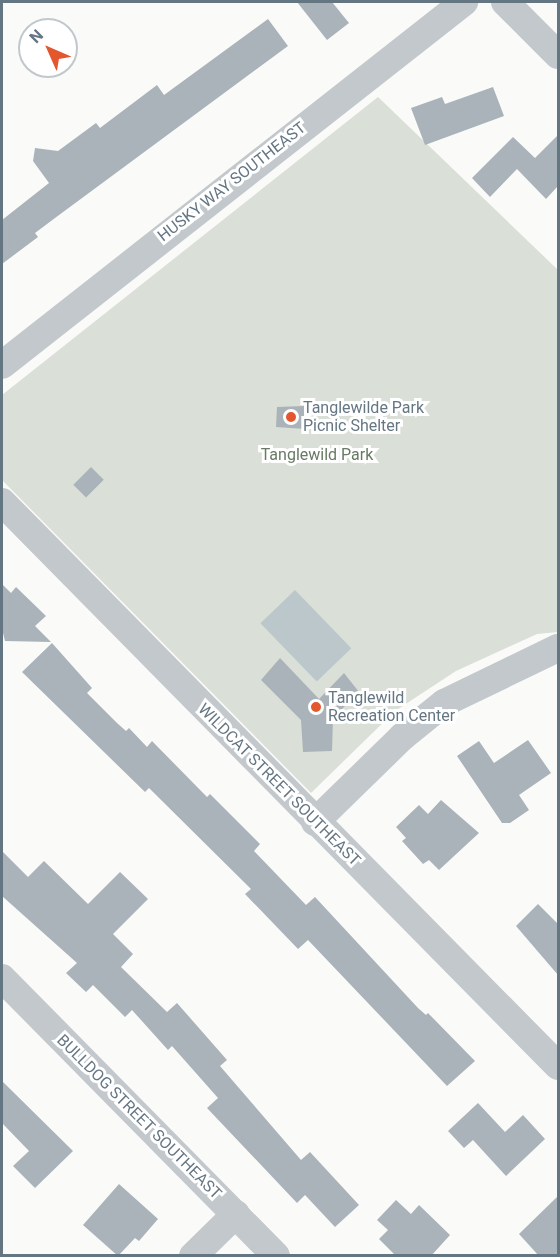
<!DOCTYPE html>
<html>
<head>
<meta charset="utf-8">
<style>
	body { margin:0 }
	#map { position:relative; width:560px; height:1257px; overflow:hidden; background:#fafaf8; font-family:Roboto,sans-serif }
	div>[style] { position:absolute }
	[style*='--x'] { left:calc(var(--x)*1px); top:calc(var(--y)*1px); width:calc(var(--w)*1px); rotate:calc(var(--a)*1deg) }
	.green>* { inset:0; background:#dadfd7 }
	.water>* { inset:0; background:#bbc7cb; transform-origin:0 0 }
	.building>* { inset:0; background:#aab3b9; transform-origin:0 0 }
	.street>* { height:28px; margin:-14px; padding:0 14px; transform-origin:14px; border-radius:14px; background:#c3c8cc }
	.dots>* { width:16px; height:16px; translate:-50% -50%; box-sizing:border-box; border:3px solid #fff; border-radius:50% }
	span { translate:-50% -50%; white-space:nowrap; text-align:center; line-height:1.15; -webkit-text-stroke:6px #fff; paint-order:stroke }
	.street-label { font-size:16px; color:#657683 }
	.poi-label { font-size:16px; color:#657683 }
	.left { translate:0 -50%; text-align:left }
	.park-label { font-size:16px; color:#687a64 }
	.frame { position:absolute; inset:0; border:3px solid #657683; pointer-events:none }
	.north { position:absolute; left:18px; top:18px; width:60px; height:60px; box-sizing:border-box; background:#fff; border:2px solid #c1c8cd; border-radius:50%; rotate:315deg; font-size:16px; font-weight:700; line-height:24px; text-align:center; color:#657683 }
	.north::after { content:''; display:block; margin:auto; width:21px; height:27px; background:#e4572e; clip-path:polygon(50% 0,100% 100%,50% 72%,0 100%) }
</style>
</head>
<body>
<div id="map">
	<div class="green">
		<i style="clip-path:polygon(378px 97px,558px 270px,558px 632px,537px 634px,456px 671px,395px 711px,311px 793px,2px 480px,2px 395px)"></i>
	</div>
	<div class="water">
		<i style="left:295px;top:590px;width:81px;height:48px;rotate:46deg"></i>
	</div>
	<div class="building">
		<i style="clip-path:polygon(297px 2px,332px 2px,349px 23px,327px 40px)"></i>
		<i style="clip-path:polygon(268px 19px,288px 46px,55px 218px,35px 233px,38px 237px,2px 264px,2px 220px,49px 183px,33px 161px,35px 148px,58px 151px,96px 123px,100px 128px,157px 85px,164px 95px)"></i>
		<i style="clip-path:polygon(493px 87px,504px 116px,425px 145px,411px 108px,442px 97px,445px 104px)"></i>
		<i style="clip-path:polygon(558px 135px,558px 186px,546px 199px,517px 169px,490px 197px,472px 178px,513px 137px,535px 158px)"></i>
		<i style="clip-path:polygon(304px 406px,305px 429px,276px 427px,277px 407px)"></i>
		<i style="left:91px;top:467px;width:18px;height:25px;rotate:45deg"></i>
		<i style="clip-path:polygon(2px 584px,11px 593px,16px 587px,46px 616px,35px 626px,51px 642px,5px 641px,2px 629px)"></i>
		<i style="clip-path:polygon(52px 643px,92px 688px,87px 693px,117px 723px,126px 731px,129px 728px,147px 747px,152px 741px,207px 797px,210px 794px,260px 844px,254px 851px,306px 905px,315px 897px,418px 1008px,426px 1015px,428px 1013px,475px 1061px,447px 1086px,308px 940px,298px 949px,245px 894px,251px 889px,149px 788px,145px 792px,22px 672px)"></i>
		<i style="clip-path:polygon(280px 658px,319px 699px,344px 673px,359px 692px,333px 718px,332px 751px,303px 752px,301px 720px,261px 680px)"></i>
		<i style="clip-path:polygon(528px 740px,551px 773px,519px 795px,529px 810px,510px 823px,502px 823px,457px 756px,479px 741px,494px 763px)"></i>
		<i style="clip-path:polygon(441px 800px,479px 833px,439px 870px,429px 860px,423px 864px,402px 841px,406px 838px,396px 827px,419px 805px,428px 814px)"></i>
		<i style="clip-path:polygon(2px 851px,28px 877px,44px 861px,88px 904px,120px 872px,148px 899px,113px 934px,133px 954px,121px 967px,167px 1012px,177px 1003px,227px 1060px,220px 1066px,301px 1160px,310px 1152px,359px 1205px,335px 1227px,305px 1195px,297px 1203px,207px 1108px,218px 1098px,172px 1046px,168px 1050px,132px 1010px,125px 1017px,93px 985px,86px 992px,66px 973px,77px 963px,2px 896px)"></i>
		<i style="clip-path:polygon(538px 904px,558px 924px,558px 975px,516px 926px)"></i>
		<i style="clip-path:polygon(2px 1081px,73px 1151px,35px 1188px,13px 1166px,29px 1151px,2px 1123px)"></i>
		<i style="clip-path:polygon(478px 1103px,505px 1132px,523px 1115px,545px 1139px,506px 1176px,473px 1140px,464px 1148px,448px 1131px)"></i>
		<i style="clip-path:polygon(119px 1184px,158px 1219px,139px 1241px,135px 1238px,118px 1256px,83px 1225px)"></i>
		<i style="clip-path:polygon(558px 1196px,558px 1256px,539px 1256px,519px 1234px)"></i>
		<i style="clip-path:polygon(396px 1200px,411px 1214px,419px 1205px,450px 1235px,431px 1256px,396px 1256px,379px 1239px,388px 1230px,377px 1220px)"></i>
	</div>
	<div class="street">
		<i style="--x:505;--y:2;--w:75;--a:45"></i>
		<i style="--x:2;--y:365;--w:588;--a:-38.16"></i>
		<i style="--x:2;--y:502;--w:792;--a:45.41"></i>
		<i style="--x:315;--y:822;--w:122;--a:-44.3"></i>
		<i style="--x:402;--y:737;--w:54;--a:-39"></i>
		<i style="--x:444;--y:703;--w:127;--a:-25.8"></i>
		<i style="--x:2;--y:978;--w:390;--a:45.4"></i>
		<i style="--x:193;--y:1256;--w:60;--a:-44.3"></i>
	</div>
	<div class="dots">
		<i style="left:291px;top:417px;background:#e4572e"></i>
		<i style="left:316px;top:707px;background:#e4572e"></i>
	</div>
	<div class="street-label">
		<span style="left:232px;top:182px;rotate:-38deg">HUSKY WAY SOUTHEAST</span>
		<span style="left:279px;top:785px;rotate:45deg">WILDCAT STREET SOUTHEAST</span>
		<span style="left:139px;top:1117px;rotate:45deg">BULLDOG STREET SOUTHEAST</span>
	</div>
	<div class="poi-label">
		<span class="left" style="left:303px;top:417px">Tanglewilde Park<br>Picnic Shelter</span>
		<span class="left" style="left:328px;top:707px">Tanglewild<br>Recreation Center</span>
	</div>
	<div class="park-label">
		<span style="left:317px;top:455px">Tanglewild Park</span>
	</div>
	<div class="frame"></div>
	<div class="north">N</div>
</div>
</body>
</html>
